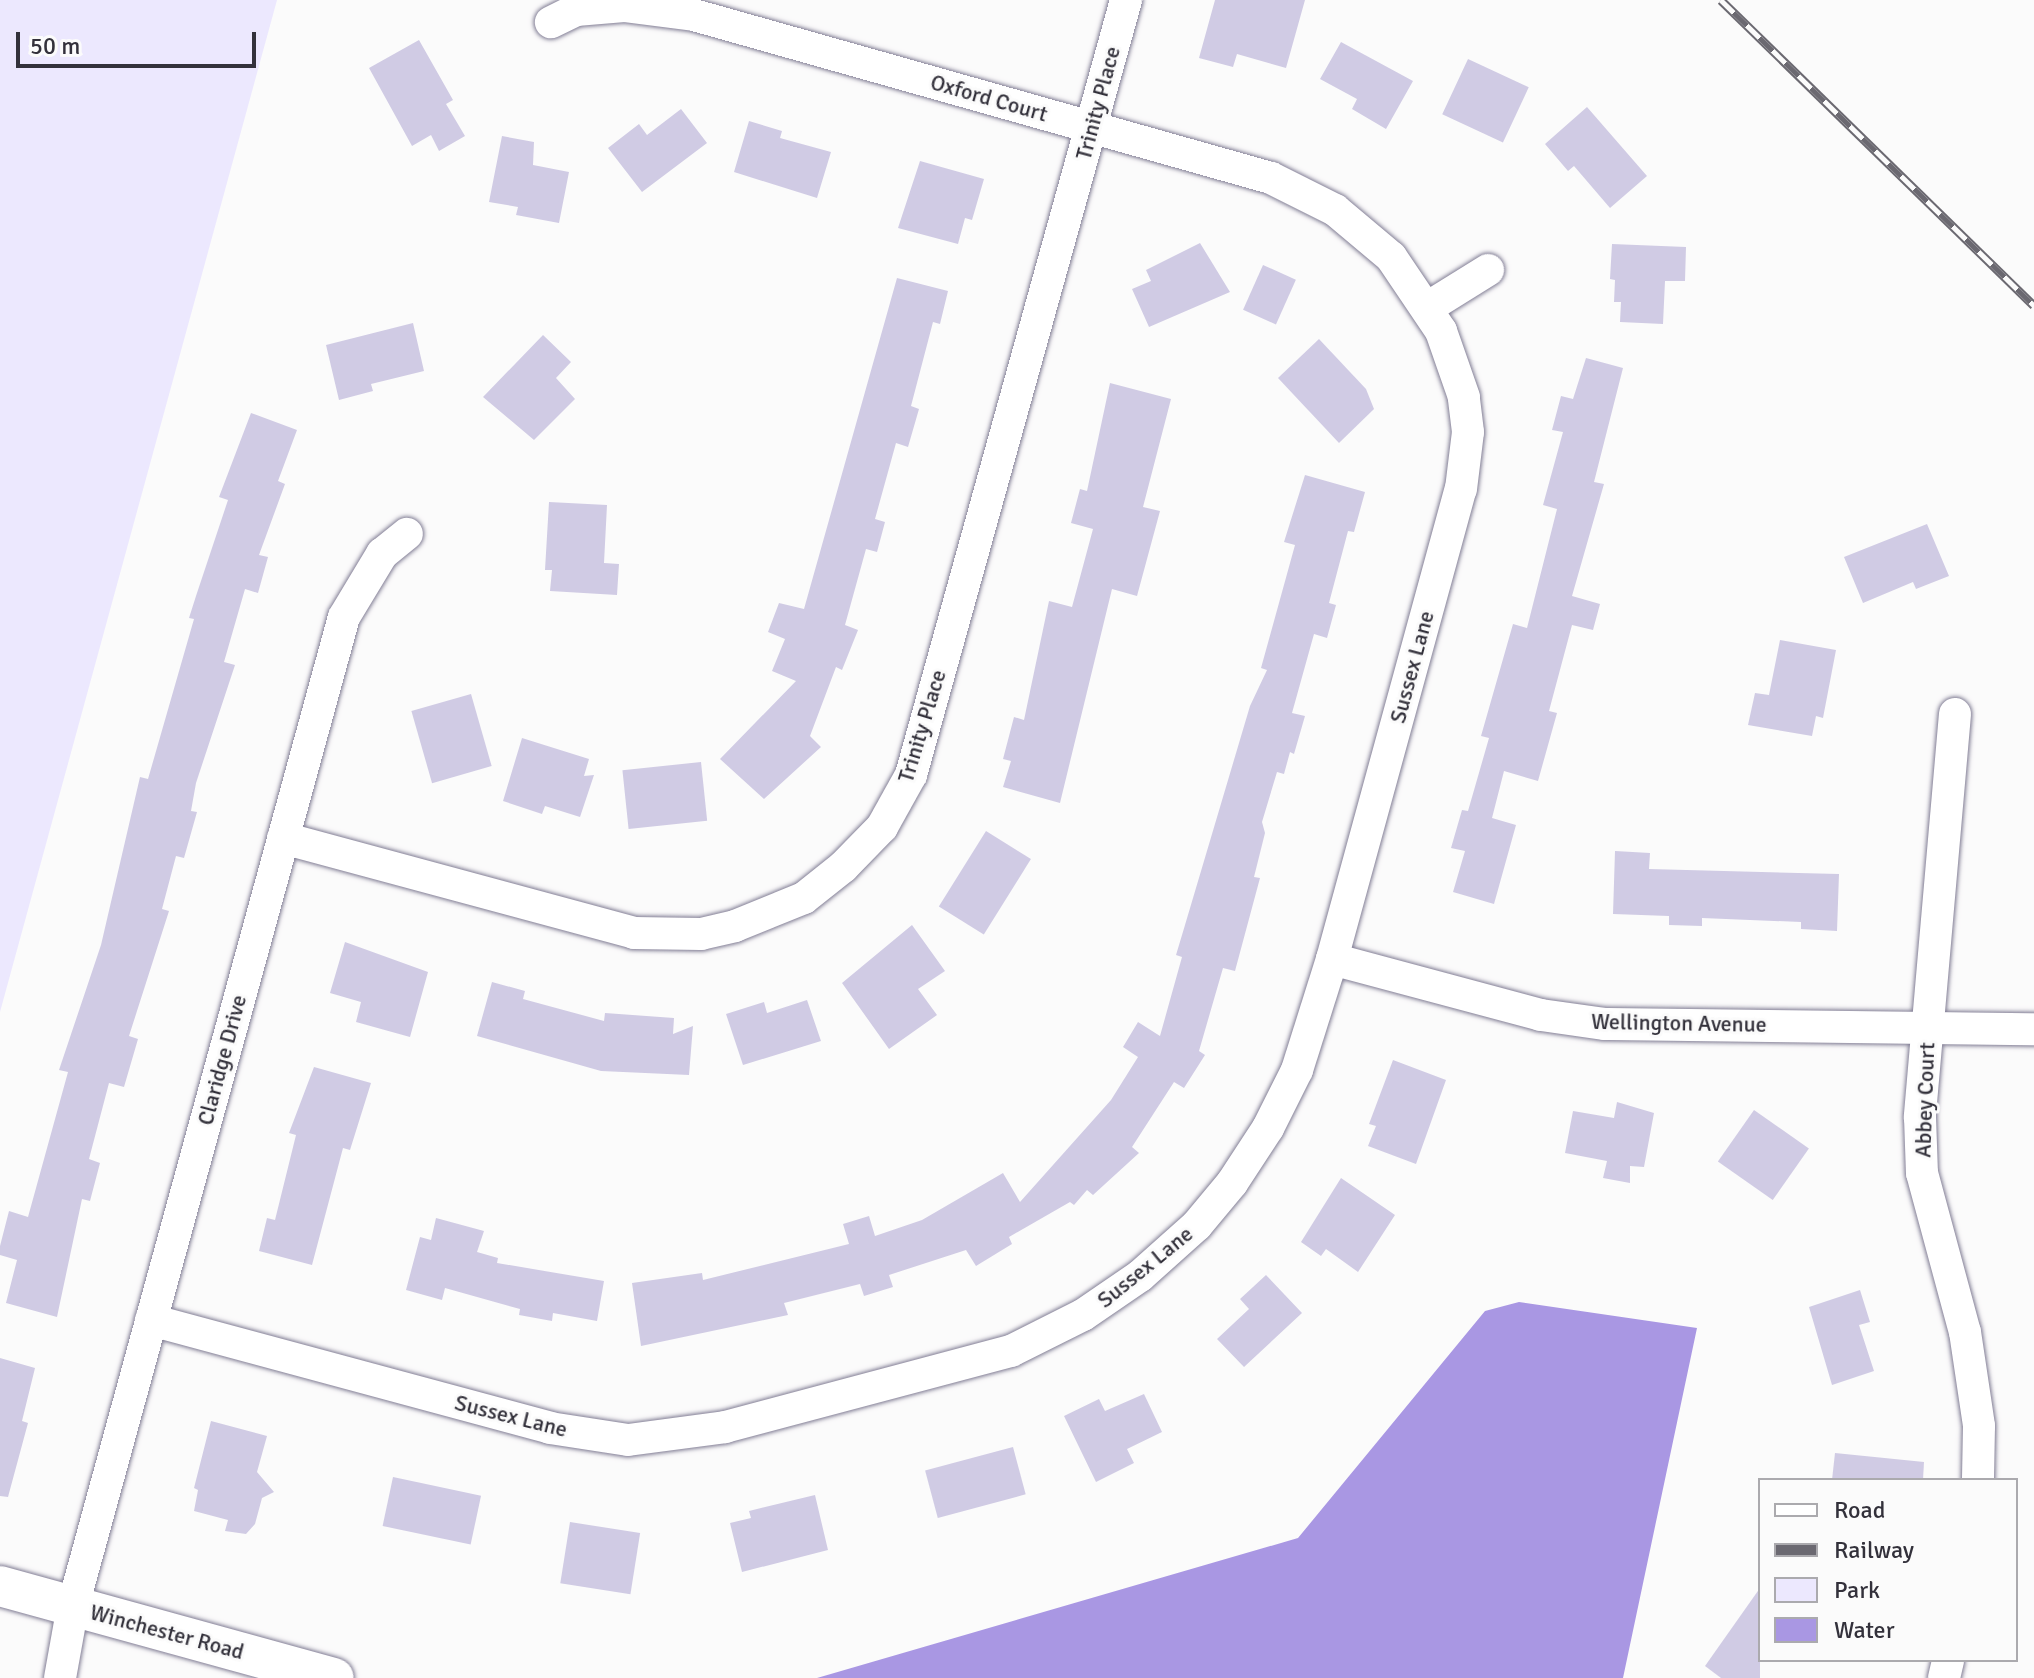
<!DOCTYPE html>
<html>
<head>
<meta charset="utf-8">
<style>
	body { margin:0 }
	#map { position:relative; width:2034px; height:1678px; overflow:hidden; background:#fbfbfb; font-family:Signika,sans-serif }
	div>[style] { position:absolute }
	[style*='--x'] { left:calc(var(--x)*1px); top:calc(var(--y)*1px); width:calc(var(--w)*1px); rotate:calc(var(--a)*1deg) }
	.green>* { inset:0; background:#ece8fe }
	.water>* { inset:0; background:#a997e3 }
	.building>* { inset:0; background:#d0cbe4; transform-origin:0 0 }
	.roads { filter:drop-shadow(0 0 2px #827e95) drop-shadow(0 0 2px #827e95) }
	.minor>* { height:32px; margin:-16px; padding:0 16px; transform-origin:16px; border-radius:16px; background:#fff }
	.major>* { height:40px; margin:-20px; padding:0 20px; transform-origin:20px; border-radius:20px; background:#fff }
	.rail>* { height:9px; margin-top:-4.5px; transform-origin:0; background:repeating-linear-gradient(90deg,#fbfbfb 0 18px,#6b6971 0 36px); box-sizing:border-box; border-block:2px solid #6b6971 }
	span { translate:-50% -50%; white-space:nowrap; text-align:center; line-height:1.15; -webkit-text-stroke:6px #fbfbfb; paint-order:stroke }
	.street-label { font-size:22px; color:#33313b }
	.legend { position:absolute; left:1758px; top:1478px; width:260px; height:184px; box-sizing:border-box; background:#fbfbfb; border:2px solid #abaaae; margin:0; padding:10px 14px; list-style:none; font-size:24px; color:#33313b }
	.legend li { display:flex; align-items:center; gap:16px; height:40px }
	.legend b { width:40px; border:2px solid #abaaae }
	.scale { position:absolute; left:16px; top:32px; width:240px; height:36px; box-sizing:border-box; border:4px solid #33313b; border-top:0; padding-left:10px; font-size:24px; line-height:28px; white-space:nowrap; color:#33313b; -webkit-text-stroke:6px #fbfbfb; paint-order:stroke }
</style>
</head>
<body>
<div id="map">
	<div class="green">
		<i style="clip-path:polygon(0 0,277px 0,0 1012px)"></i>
	</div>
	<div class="water">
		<i style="clip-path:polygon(1519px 1302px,1697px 1328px,1623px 1678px,817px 1678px,1298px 1538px,1485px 1311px)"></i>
	</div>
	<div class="building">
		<i style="clip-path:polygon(1215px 0,1305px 0,1286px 68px,1237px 54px,1233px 67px,1199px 58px)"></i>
		<i style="clip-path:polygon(419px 40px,453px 100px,446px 104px,465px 136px,439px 151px,431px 135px,412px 146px,369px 68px)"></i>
		<i style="clip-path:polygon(1341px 42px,1413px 81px,1386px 129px,1352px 109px,1357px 99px,1320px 79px)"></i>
		<i style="left:1468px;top:59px;width:67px;height:61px;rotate:25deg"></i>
		<i style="clip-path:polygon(1587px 107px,1647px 176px,1610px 208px,1574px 166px,1568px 171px,1545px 144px)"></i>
		<i style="clip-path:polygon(681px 109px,707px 143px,642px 192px,608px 148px,639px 124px,647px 135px)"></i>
		<i style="clip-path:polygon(749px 121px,782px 131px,780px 138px,831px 152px,817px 198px,734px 172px)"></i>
		<i style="clip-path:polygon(502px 136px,534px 142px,533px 165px,569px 172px,559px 223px,516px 215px,518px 207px,489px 202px)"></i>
		<i style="clip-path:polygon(920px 161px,984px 179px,972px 220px,965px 218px,958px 244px,898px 228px)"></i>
		<i style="clip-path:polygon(1200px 243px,1230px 292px,1149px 327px,1132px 289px,1151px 281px,1146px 270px)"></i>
		<i style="clip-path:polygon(1612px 244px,1686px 247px,1685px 281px,1665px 281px,1663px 324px,1620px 322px,1621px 302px,1614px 302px,1615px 280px,1610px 279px)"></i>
		<i style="left:1263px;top:265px;width:36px;height:49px;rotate:24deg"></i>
		<i style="clip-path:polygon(897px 278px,948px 291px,940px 324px,933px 322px,911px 406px,919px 409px,908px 447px,896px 443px,875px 519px,885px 522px,877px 552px,866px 549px,845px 625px,858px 630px,842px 670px,836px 667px,810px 736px,821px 747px,764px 799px,720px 759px,796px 681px,772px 671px,785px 639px,768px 632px,779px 603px,804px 609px)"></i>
		<i style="clip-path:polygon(413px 323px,424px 371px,371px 384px,373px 391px,339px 400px,326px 345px)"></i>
		<i style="clip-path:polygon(543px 335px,571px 362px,556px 378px,575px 399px,534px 440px,483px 397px)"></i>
		<i style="clip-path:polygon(1319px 339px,1366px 389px,1374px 409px,1339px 443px,1278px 378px)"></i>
		<i style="clip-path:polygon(1586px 358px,1623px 368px,1594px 482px,1604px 484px,1572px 596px,1600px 604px,1593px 630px,1572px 625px,1549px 711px,1557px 713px,1538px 781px,1504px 771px,1492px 818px,1516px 825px,1494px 904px,1453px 892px,1465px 851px,1451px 848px,1462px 810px,1468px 811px,1489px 738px,1481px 736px,1513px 624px,1527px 628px,1557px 509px,1543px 505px,1563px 432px,1552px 430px,1561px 396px,1573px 399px)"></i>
		<i style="clip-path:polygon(1110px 383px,1171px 399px,1143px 507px,1160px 511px,1137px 596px,1112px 589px,1060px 803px,1003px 787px,1011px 761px,1003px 759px,1014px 717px,1024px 720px,1049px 601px,1072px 607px,1093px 529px,1071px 523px,1080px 489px,1087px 491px)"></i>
		<i style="clip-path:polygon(251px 413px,297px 430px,278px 481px,285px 484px,259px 555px,268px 557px,258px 593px,245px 589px,224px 662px,235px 665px,196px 783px,191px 811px,197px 812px,184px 858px,176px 856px,162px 909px,169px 911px,129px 1036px,138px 1039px,124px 1087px,109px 1083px,89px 1159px,100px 1163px,90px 1201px,82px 1199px,57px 1317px,6px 1303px,17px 1260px,0 1255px,0 1246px,9px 1211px,28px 1217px,68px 1072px,59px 1070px,101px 945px,140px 777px,148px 779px,194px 619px,189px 618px,196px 596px,228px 500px,219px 497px)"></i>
		<i style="clip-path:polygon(1305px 475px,1365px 492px,1354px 532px,1348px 531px,1329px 603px,1336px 605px,1327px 638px,1314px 634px,1292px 713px,1305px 716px,1294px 754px,1290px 752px,1284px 774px,1277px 772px,1262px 822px,1265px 833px,1254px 877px,1260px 878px,1235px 971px,1223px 968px,1199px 1051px,1205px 1055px,1184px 1088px,1174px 1082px,1132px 1147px,1139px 1153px,1093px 1195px,1087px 1190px,1074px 1205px,1070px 1202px,1009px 1237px,1012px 1244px,976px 1266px,966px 1250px,889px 1275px,893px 1287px,864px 1296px,860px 1284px,784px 1303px,788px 1315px,641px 1346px,632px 1283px,702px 1273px,703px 1280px,849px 1244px,843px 1224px,869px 1216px,875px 1236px,922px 1220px,1003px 1173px,1020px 1202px,1111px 1100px,1138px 1057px,1123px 1047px,1138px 1022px,1160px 1036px,1182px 957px,1176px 955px,1185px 925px,1250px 706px,1267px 670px,1261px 668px,1295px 545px,1284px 542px)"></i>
		<i style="clip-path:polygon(549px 502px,607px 505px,604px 563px,619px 564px,617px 595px,550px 591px,552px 570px,545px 570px)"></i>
		<i style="clip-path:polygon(1927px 524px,1949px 576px,1916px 589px,1913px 582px,1863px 603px,1844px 557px)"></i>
		<i style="clip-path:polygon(1780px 640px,1836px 650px,1823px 718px,1816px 716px,1812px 736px,1748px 725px,1755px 693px,1769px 695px)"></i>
		<i style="left:471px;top:694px;width:75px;height:62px;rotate:74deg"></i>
		<i style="clip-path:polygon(522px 738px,589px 759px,584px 776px,594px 775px,580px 817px,545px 806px,542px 814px,503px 801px)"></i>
		<i style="left:701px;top:762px;width:59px;height:79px;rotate:84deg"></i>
		<i style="left:986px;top:831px;width:53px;height:89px;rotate:32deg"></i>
		<i style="clip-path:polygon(1615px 851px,1650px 853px,1649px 869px,1839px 874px,1837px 931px,1801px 929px,1801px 922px,1702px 918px,1702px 926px,1669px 925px,1669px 916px,1613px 914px)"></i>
		<i style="clip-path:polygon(912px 925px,945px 971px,918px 989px,937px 1015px,889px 1049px,842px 983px)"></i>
		<i style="clip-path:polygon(345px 942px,428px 972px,410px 1037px,356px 1022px,361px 1002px,330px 993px)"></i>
		<i style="clip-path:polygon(492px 982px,525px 991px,523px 999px,604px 1021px,605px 1013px,674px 1018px,673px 1034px,693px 1026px,689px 1075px,601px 1071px,477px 1036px)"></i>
		<i style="clip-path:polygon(807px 1000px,821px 1041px,743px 1065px,726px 1014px,764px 1002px,767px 1013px)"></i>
		<i style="clip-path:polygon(1393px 1060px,1446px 1080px,1416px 1164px,1368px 1146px,1376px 1126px,1369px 1124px)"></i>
		<i style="clip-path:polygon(314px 1067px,371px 1083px,350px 1150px,343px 1148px,312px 1265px,259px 1251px,267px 1218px,275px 1220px,296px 1135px,289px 1133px)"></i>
		<i style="clip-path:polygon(1617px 1102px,1654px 1113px,1644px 1167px,1630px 1166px,1630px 1183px,1603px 1178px,1607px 1161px,1565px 1153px,1573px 1111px,1614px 1118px)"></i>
		<i style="left:1754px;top:1110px;width:67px;height:63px;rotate:35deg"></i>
		<i style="clip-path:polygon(1341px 1178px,1395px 1215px,1358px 1272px,1326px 1249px,1321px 1256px,1301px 1242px)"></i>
		<i style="clip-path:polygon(436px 1218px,484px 1231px,477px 1252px,498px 1258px,497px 1263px,604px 1281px,597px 1321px,553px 1313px,552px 1321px,519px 1315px,520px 1309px,445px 1288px,442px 1300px,406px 1290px,420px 1237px,431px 1240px)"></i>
		<i style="clip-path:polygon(1266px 1275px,1302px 1313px,1244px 1367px,1217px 1339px,1249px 1309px,1240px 1299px)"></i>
		<i style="clip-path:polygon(1860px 1290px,1870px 1322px,1859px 1325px,1874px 1371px,1832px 1385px,1809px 1307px)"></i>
		<i style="clip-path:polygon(0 1358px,35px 1368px,22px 1421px,28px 1423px,8px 1497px,0 1496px)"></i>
		<i style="clip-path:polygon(1144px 1394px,1162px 1432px,1127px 1449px,1134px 1463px,1096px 1482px,1064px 1416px,1099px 1399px,1105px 1411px)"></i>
		<i style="clip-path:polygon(211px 1421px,267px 1436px,257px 1472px,274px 1492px,262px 1498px,255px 1524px,246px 1534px,225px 1531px,228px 1520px,194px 1511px,198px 1490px,194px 1488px)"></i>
		<i style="left:1013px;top:1447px;width:49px;height:91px;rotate:75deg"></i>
		<i style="clip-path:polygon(1835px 1453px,1924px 1462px,1923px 1480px,1832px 1480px)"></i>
		<i style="left:393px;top:1477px;width:90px;height:50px;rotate:12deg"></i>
		<i style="clip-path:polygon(815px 1495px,828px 1550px,742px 1572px,730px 1523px,751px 1518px,749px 1511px)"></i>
		<i style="left:570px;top:1522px;width:71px;height:62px;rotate:9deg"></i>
		<i style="clip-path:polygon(1760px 1588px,1760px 1678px,1721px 1678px,1705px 1666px)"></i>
	</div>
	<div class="roads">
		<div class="minor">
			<i style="--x:1427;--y:308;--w:72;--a:-31.9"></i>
			<i style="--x:1955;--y:714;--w:405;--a:95"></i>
			<i style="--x:1920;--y:1117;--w:56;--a:88"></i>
			<i style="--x:1922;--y:1173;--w:165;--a:74.9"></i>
			<i style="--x:1965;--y:1332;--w:95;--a:81.5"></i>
			<i style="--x:1979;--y:1426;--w:54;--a:91.1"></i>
			<i style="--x:283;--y:838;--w:364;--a:15.1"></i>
			<i style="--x:634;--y:933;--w:67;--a:0.9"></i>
			<i style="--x:701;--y:934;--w:35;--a:-13"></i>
			<i style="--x:735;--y:926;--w:74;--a:-22.1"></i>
			<i style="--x:804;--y:898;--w:50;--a:-38.5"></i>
			<i style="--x:843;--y:867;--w:56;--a:-45.7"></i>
			<i style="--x:882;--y:827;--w:60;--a:-60.9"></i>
			<i style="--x:911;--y:775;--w:804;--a:-74.49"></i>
			<i style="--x:1332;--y:959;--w:216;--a:15"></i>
			<i style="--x:1541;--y:1015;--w:65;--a:8"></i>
			<i style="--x:1605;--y:1024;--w:429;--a:0.7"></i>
			<i style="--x:151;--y:1320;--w:413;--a:15.1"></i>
			<i style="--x:550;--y:1428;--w:79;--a:8.7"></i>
			<i style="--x:628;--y:1440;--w:98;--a:-7.6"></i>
			<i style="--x:725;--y:1427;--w:296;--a:-14.9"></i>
			<i style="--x:1011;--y:1351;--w:80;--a:-26.6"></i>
			<i style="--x:1083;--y:1315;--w:69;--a:-34.4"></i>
			<i style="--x:1140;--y:1276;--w:76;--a:-41.8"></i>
			<i style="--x:1197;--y:1225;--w:55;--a:-50.2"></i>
			<i style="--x:1232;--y:1183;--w:66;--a:-56.8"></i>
			<i style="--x:1268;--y:1128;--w:65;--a:-63.4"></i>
			<i style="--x:1297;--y:1070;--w:116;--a:-72.5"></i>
			<i style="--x:1332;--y:959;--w:487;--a:-74.7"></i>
			<i style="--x:1461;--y:489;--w:57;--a:-83"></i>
			<i style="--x:1468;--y:432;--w:35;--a:-97"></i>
			<i style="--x:1464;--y:397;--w:70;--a:-109.2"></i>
			<i style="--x:1441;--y:331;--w:89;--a:-124"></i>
			<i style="--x:1391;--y:257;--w:73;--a:-140"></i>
			<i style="--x:1335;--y:210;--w:72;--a:-153.4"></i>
			<i style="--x:1271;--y:178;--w:600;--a:-164.23"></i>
			<i style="--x:694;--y:15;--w:71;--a:-172.7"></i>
			<i style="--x:624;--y:6;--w:48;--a:175.2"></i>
			<i style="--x:576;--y:10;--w:28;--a:154"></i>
			<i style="--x:60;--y:1678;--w:73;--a:-79.8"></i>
			<i style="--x:73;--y:1606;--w:1025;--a:-74.68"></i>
			<i style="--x:344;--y:617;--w:74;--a:-58.9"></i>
			<i style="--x:382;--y:554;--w:32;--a:-39"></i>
			<i style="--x:1944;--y:1678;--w:18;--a:-77"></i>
		</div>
		<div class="major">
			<i style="--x:0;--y:1586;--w:346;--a:15.4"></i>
		</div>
	</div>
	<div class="rail">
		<i style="--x:1721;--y:0;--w:437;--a:44.3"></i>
	</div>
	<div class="street-label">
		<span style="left:989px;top:98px;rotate:16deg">Oxford Court</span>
		<span style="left:1098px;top:103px;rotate:-75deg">Trinity Place</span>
		<span style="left:1412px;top:667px;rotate:-75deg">Sussex Lane</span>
		<span style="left:922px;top:726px;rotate:-73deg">Trinity Place</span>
		<span style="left:1679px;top:1023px;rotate:1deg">Wellington Avenue</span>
		<span style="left:222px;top:1060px;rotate:-75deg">Claridge Drive</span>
		<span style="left:1925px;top:1100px;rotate:-88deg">Abbey Court</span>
		<span style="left:1145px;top:1267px;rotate:-39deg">Sussex Lane</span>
		<span style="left:511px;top:1416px;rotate:14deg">Sussex Lane</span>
		<span style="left:167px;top:1632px;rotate:15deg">Winchester Road</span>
	</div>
	<ul class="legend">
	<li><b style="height:10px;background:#fff"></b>Road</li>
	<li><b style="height:10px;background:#6b6971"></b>Railway</li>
	<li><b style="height:22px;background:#ece8fe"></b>Park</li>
	<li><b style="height:22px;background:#a997e3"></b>Water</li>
	</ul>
	<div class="scale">50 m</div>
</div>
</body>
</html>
